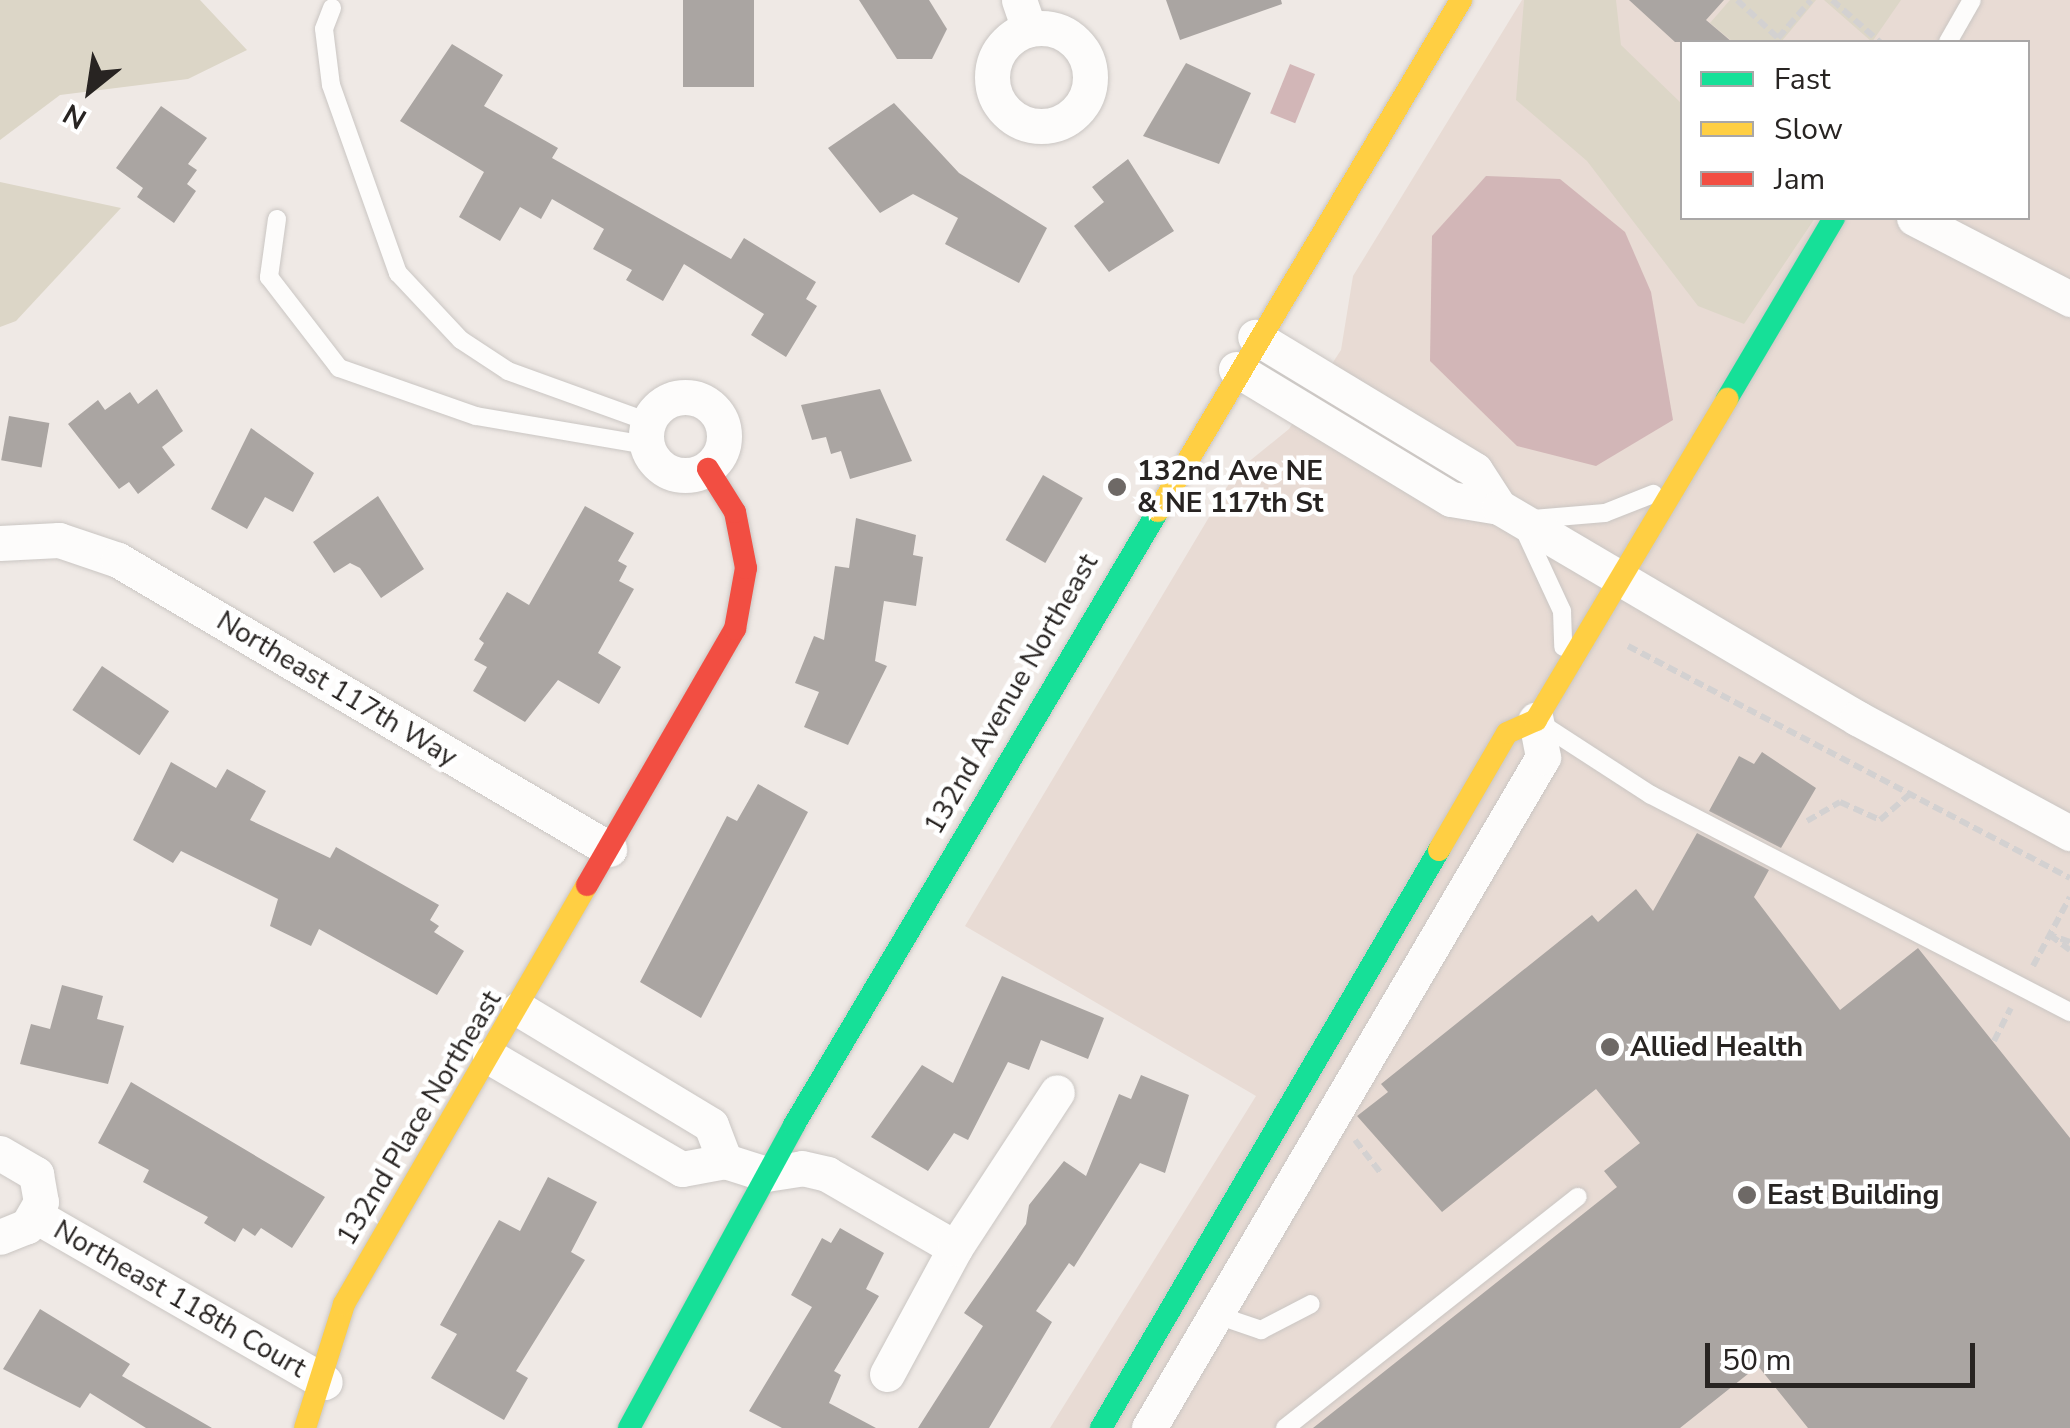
<!DOCTYPE html>
<html>
<head>
<meta charset="utf-8">
<style>
	body { margin:0 }
	#map { position:relative; width:2070px; height:1428px; overflow:hidden; background:#efe9e5; font-family:"Nunito Sans",sans-serif }
	div>[style] { position:absolute }
	[style*='--x'] { left:calc(var(--x)*1px); top:calc(var(--y)*1px); width:calc(var(--w)*1px); rotate:calc(var(--a)*1deg) }
	.built>* { inset:0; background:#e8dbd4 }
	.green>* { inset:0; background:#dcd6c7 }
	.water>* { inset:0; background:#d2b6b7; transform-origin:0 0 }
	.building>* { inset:0; background:#aaa5a2; transform-origin:0 0 }
	.path>* { height:6px; margin-top:-3px; transform-origin:0; background:repeating-linear-gradient(90deg,#d3d1d1 0 10px,transparent 0 15px) }
	.roads { filter:drop-shadow(0 0 2px #cac6c3) drop-shadow(0 0 2px #cac6c3) }
	.lane>* { height:18px; margin:-9px; padding:0 9px; transform-origin:9px; border-radius:9px; background:#fdfcfb }
	.street>* { height:35px; margin:-17.5px; padding:0 17.5px; transform-origin:17.5px; border-radius:17.5px; background:#fdfcfb }
	.street>.ring { margin:-17.5px; padding:0; box-sizing:content-box; background:none; border:35px solid #fdfcfb; border-radius:50% }
	.fast>* { height:22px; margin:-11px; padding:0 11px; transform-origin:11px; border-radius:11px; background:#16e098 }
	.slow>* { height:22px; margin:-11px; padding:0 11px; transform-origin:11px; border-radius:11px; background:#ffcf43 }
	.jam>* { height:22px; margin:-11px; padding:0 11px; transform-origin:11px; border-radius:11px; background:#f24e42 }
	.dots>* { width:28px; height:28px; translate:-50% -50%; box-sizing:border-box; border:5px solid #fff; border-radius:50% }
	span { translate:-50% -50%; white-space:nowrap; text-align:center; line-height:1.15; -webkit-text-stroke:9px #fff; paint-order:stroke }
	.poi-label { font-size:28px; color:#282422; font-weight:700 }
	.left { translate:0 -50%; text-align:left }
	.street-label { font-size:28px; color:#282422 }
	.legend { position:absolute; left:1680px; top:40px; width:350px; height:180px; box-sizing:border-box; background:#fff; border:2px solid #a9a7a7; margin:0; padding:12px 18px; list-style:none; font-size:30px; color:#282422 }
	.legend li { display:flex; align-items:center; gap:20px; height:50px }
	.legend b { width:50px; border:2px solid #a9a7a7 }
	.north { position:absolute; left:40px; top:40px; width:100px; height:100px; -webkit-text-stroke:8px #fff; paint-order:stroke; rotate:210deg; font-size:28px; font-weight:700; line-height:40px; text-align:center; color:#282422 }
	.north::after { content:''; display:block; margin:auto; width:35px; height:45px; background:#282422; clip-path:polygon(50% 0,100% 100%,50% 72%,0 100%) }
	.scale { position:absolute; left:1705px; top:1343px; width:270px; height:45px; box-sizing:border-box; border:5px solid #282422; border-top:0; padding-left:12px; font-size:30px; line-height:35px; white-space:nowrap; color:#282422; -webkit-text-stroke:8px #fff; paint-order:stroke }
</style>
</head>
<body>
<div id="map">
	<div class="built">
		<i style="clip-path:polygon(evenodd,1522px 0,2070px 0,2070px 1428px,1050px 1428px,1256px 1096px,965px 926px,1236px 472px,1289px 429px,1341px 350px,1353px 276px,1522px 0,1682px 42px,2028px 42px,2028px 218px,1682px 218px,1682px 42px)"></i>
	</div>
	<div class="green">
		<i style="clip-path:polygon(0 0,200px 0,247px 50px,188px 79px,60px 95px,0 140px)"></i>
		<i style="clip-path:polygon(1524px 0,1616px 0,1621px 45px,1682px 104px,1682px 218px,1815px 218px,1744px 324px,1698px 306px,1587px 161px,1516px 100px)"></i>
		<i style="clip-path:polygon(1730px 0,1816px 0,1781px 42px,1733px 42px,1710px 23px)"></i>
		<i style="clip-path:polygon(1824px 0,1901px 0,1872px 42px)"></i>
		<i style="clip-path:polygon(0 182px,121px 208px,16px 321px,0 327px)"></i>
	</div>
	<div class="water">
		<i style="left:1290px;top:64px;width:27px;height:53px;rotate:22deg"></i>
		<i style="clip-path:polygon(1486px 176px,1560px 179px,1625px 232px,1651px 292px,1673px 420px,1596px 466px,1517px 446px,1430px 361px,1432px 236px)"></i>
	</div>
	<div class="building">
		<i style="left:683px;top:0;width:71px;height:87px"></i>
		<i style="clip-path:polygon(859px 0,929px 0,947px 29px,932px 59px,897px 59px)"></i>
		<i style="clip-path:polygon(1166px 0,1281px 0,1282px 4px,1180px 40px)"></i>
		<i style="clip-path:polygon(1629px 0,1724px 0,1706px 20px,1732px 42px,1675px 42px)"></i>
		<i style="clip-path:polygon(452px 44px,503px 75px,484px 106px,558px 148px,552px 158px,731px 259px,744px 238px,816px 282px,806px 299px,817px 306px,786px 357px,751px 335px,764px 314px,684px 264px,663px 301px,626px 280px,632px 270px,593px 249px,604px 229px,552px 199px,541px 219px,520px 207px,500px 241px,459px 217px,484px 172px,400px 121px)"></i>
		<i style="clip-path:polygon(1186px 63px,1251px 93px,1219px 164px,1143px 136px)"></i>
		<i style="clip-path:polygon(894px 103px,959px 173px,1047px 228px,1019px 283px,945px 244px,958px 218px,913px 194px,880px 213px,828px 148px)"></i>
		<i style="clip-path:polygon(161px 106px,207px 138px,188px 164px,197px 170px,187px 184px,196px 191px,174px 223px,137px 197px,143px 188px,116px 168px)"></i>
		<i style="clip-path:polygon(1128px 159px,1174px 231px,1109px 272px,1074px 226px,1104px 202px,1092px 187px)"></i>
		<i style="clip-path:polygon(157px 389px,183px 431px,162px 447px,175px 465px,138px 494px,129px 482px,119px 489px,68px 424px,98px 400px,105px 410px,130px 392px,138px 404px)"></i>
		<i style="clip-path:polygon(880px 389px,912px 461px,850px 479px,841px 451px,831px 454px,826px 437px,812px 440px,801px 405px)"></i>
		<i style="left:9px;top:416px;width:41px;height:45px;rotate:10deg"></i>
		<i style="clip-path:polygon(251px 428px,314px 473px,293px 512px,265px 497px,247px 529px,211px 509px)"></i>
		<i style="left:1043px;top:475px;width:46px;height:75px;rotate:30deg"></i>
		<i style="clip-path:polygon(378px 496px,424px 569px,381px 598px,360px 568px,350px 563px,334px 573px,313px 542px)"></i>
		<i style="clip-path:polygon(585px 506px,634px 533px,618px 561px,627px 566px,619px 581px,634px 589px,598px 653px,621px 667px,599px 704px,558px 680px,525px 722px,473px 691px,487px 667px,474px 660px,484px 643px,479px 639px,507px 592px,529px 605px)"></i>
		<i style="clip-path:polygon(856px 518px,916px 535px,913px 555px,923px 557px,916px 606px,884px 601px,875px 661px,887px 666px,848px 745px,804px 727px,819px 692px,795px 683px,814px 636px,824px 640px,835px 566px,849px 568px)"></i>
		<i style="left:102px;top:666px;width:81px;height:53px;rotate:34deg"></i>
		<i style="clip-path:polygon(1762px 752px,1816px 788px,1781px 848px,1709px 811px,1739px 756px,1754px 764px)"></i>
		<i style="clip-path:polygon(171px 762px,216px 788px,227px 769px,266px 791px,250px 820px,330px 858px,336px 847px,439px 905px,430px 920px,439px 926px,434px 932px,464px 951px,437px 995px,319px 929px,311px 946px,270px 926px,278px 899px,181px 851px,173px 863px,133px 840px)"></i>
		<i style="clip-path:polygon(758px 784px,808px 812px,701px 1018px,640px 982px,727px 816px,737px 821px)"></i>
		<i style="clip-path:polygon(1697px 833px,1769px 870px,1754px 897px,1840px 1010px,1918px 948px,2070px 1138px,2070px 1428px,1808px 1428px,1758px 1366px,1680px 1428px,1313px 1428px,1617px 1187px,1604px 1171px,1640px 1143px,1596px 1089px,1442px 1212px,1357px 1116px,1388px 1092px,1381px 1084px,1592px 915px,1598px 922px,1636px 889px,1653px 911px)"></i>
		<i style="clip-path:polygon(1002px 976px,1104px 1018px,1088px 1059px,1041px 1040px,1029px 1070px,1008px 1062px,968px 1140px,954px 1133px,928px 1171px,871px 1137px,922px 1065px,953px 1083px)"></i>
		<i style="clip-path:polygon(62px 985px,103px 996px,97px 1019px,124px 1026px,108px 1084px,20px 1064px,31px 1024px,50px 1029px)"></i>
		<i style="clip-path:polygon(1141px 1075px,1189px 1095px,1165px 1173px,1140px 1163px,1074px 1267px,1069px 1263px,1036px 1311px,1052px 1322px,989px 1428px,918px 1428px,983px 1326px,964px 1313px,1026px 1224px,1029px 1205px,1064px 1161px,1086px 1176px,1119px 1094px,1131px 1099px)"></i>
		<i style="clip-path:polygon(131px 1082px,325px 1197px,292px 1248px,261px 1228px,255px 1236px,243px 1228px,235px 1242px,204px 1223px,208px 1217px,143px 1182px,149px 1170px,98px 1143px)"></i>
		<i style="clip-path:polygon(548px 1177px,597px 1202px,571px 1252px,585px 1260px,516px 1371px,528px 1378px,504px 1420px,431px 1378px,457px 1334px,440px 1325px,499px 1220px,520px 1231px)"></i>
		<i style="clip-path:polygon(840px 1228px,884px 1253px,866px 1289px,879px 1296px,834px 1371px,841px 1375px,829px 1403px,876px 1428px,782px 1428px,749px 1411px,812px 1307px,791px 1295px,822px 1238px,831px 1243px)"></i>
		<i style="clip-path:polygon(40px 1309px,130px 1364px,122px 1376px,212px 1428px,146px 1428px,90px 1393px,80px 1408px,3px 1369px)"></i>
	</div>
	<div class="path">
		<i style="--x:1737;--y:0;--w:56;--a:42.8"></i>
		<i style="--x:1778;--y:38;--w:50;--a:-49"></i>
		<i style="--x:1832;--y:0;--w:64;--a:41.2"></i>
		<i style="--x:1628;--y:646;--w:499;--a:27.7"></i>
		<i style="--x:1807;--y:821;--w:38;--a:-30"></i>
		<i style="--x:1840;--y:802;--w:44;--a:24.2"></i>
		<i style="--x:1880;--y:820;--w:40;--a:-41"></i>
		<i style="--x:2070;--y:942;--w:21;--a:-161"></i>
		<i style="--x:2050;--y:935;--w:25;--a:37"></i>
		<i style="--x:2033;--y:966;--w:78;--a:-61.8"></i>
		<i style="--x:1994;--y:1041;--w:37;--a:-63"></i>
		<i style="--x:1355;--y:1140;--w:41;--a:52"></i>
	</div>
	<div class="roads">
		<div class="lane">
			<i style="--x:332;--y:8;--w:22;--a:111"></i>
			<i style="--x:324;--y:29;--w:56;--a:82.9"></i>
			<i style="--x:331;--y:85;--w:200;--a:70.4"></i>
			<i style="--x:398;--y:273;--w:92;--a:46.8"></i>
			<i style="--x:461;--y:340;--w:56;--a:33.4"></i>
			<i style="--x:508;--y:371;--w:150;--a:19.9"></i>
			<i style="--x:1948;--y:42;--w:48;--a:-60.3"></i>
			<i style="--x:277;--y:219;--w:59;--a:97.9"></i>
			<i style="--x:269;--y:277;--w:115;--a:52.4"></i>
			<i style="--x:339;--y:368;--w:145;--a:19.3"></i>
			<i style="--x:476;--y:416;--w:172;--a:9.7"></i>
			<i style="--x:1533;--y:519;--w:72;--a:-4.8"></i>
			<i style="--x:1605;--y:513;--w:52;--a:-21.6"></i>
			<i style="--x:1523;--y:527;--w:93;--a:65.1"></i>
			<i style="--x:1562;--y:611;--w:36;--a:88"></i>
			<i style="--x:1540;--y:723;--w:132;--a:33"></i>
			<i style="--x:1651;--y:795;--w:472;--a:27.4"></i>
			<i style="--x:1214;--y:1314;--w:50;--a:18.8"></i>
			<i style="--x:1261;--y:1330;--w:56;--a:-27.5"></i>
			<i style="--x:1285;--y:1428;--w:373;--a:-38.3"></i>
		</div>
		<div class="street">
			<i style="--x:1019;--y:0;--w:31;--a:71"></i>
			<i class="ring" style="left:992px;top:28px;width:63px;height:63px"></i>
			<i style="--x:1914;--y:218;--w:176;--a:27.4"></i>
			<i style="--x:1236;--y:369;--w:251;--a:31.2"></i>
			<i style="--x:1451;--y:499;--w:49;--a:9.5"></i>
			<i style="--x:1499;--y:507;--w:44;--a:-123"></i>
			<i style="--x:1475;--y:470;--w:257;--a:-148.8"></i>
			<i class="ring" style="left:646px;top:397px;width:43px;height:43px"></i>
			<i style="--x:1499;--y:507;--w:416;--a:30.5"></i>
			<i style="--x:1857;--y:718;--w:242;--a:28.4"></i>
			<i style="--x:0;--y:543;--w:59;--a:-2.9"></i>
			<i style="--x:59;--y:540;--w:62;--a:18.7"></i>
			<i style="--x:118;--y:560;--w:570;--a:30.48"></i>
			<i style="--x:519;--y:1009;--w:224;--a:31.1"></i>
			<i style="--x:711;--y:1125;--w:39;--a:69"></i>
			<i style="--x:490;--y:1057;--w:222;--a:30.3"></i>
			<i style="--x:682;--y:1169;--w:44;--a:-10.5"></i>
			<i style="--x:725;--y:1161;--w:43;--a:17.6"></i>
			<i style="--x:766;--y:1174;--w:36;--a:-9"></i>
			<i style="--x:802;--y:1168;--w:26;--a:13"></i>
			<i style="--x:827;--y:1174;--w:148;--a:30"></i>
			<i style="--x:0;--y:1153;--w:42;--a:30.3"></i>
			<i style="--x:36;--y:1174;--w:28;--a:80"></i>
			<i style="--x:41;--y:1202;--w:28;--a:120"></i>
			<i style="--x:27;--y:1226;--w:29;--a:158"></i>
			<i style="--x:36;--y:1216;--w:333;--a:29.9"></i>
			<i style="--x:887;--y:1374;--w:143;--a:-61.6"></i>
			<i style="--x:955;--y:1248;--w:186;--a:-56.8"></i>
			<i style="--x:1149;--y:1428;--w:778;--a:-59.58"></i>
			<i style="--x:1543;--y:757;--w:38;--a:-101"></i>
		</div>
		<div class="fast">
			<i style="--x:1727;--y:399;--w:210;--a:-59.4"></i>
			<i style="--x:629;--y:1428;--w:345;--a:-61.4"></i>
			<i style="--x:794;--y:1125;--w:714;--a:-59.34"></i>
			<i style="--x:1101;--y:1428;--w:670;--a:-59.68"></i>
		</div>
		<div class="slow">
			<i style="--x:1158;--y:511;--w:594;--a:-59.33"></i>
			<i style="--x:1439;--y:850;--w:135;--a:-59.8"></i>
			<i style="--x:1507;--y:733;--w:32;--a:-24"></i>
			<i style="--x:1536;--y:720;--w:374;--a:-59.2"></i>
			<i style="--x:305;--y:1428;--w:130;--a:-72.5"></i>
			<i style="--x:344;--y:1304;--w:484;--a:-59.9"></i>
		</div>
		<div class="jam">
			<i style="--x:587;--y:885;--w:296;--a:-60"></i>
			<i style="--x:735;--y:629;--w:62;--a:-79.8"></i>
			<i style="--x:746;--y:568;--w:57;--a:-101.1"></i>
			<i style="--x:735;--y:512;--w:51;--a:-122.1"></i>
		</div>
	</div>
	<div class="dots">
		<i style="left:1117px;top:487px;background:#6e6966"></i>
		<i style="left:1610px;top:1047px;background:#6e6966"></i>
		<i style="left:1747px;top:1195px;background:#6e6966"></i>
	</div>
	<div class="poi-label">
		<span class="left" style="left:1137px;top:487px">132nd Ave NE<br>&amp; NE 117th St</span>
		<span class="left" style="left:1630px;top:1047px">Allied Health</span>
		<span class="left" style="left:1767px;top:1195px">East Building</span>
	</div>
	<div class="street-label">
		<span style="left:337px;top:689px;rotate:31deg">Northeast 117th Way</span>
		<span style="left:1011px;top:694px;rotate:-60deg">132nd Avenue Northeast</span>
		<span style="left:419px;top:1118px;rotate:-59deg">132nd Place Northeast</span>
		<span style="left:180px;top:1299px;rotate:30deg">Northeast 118th Court</span>
	</div>
	<ul class="legend">
	<li><b style="height:12px;background:#16e098"></b>Fast</li>
	<li><b style="height:12px;background:#ffcf43"></b>Slow</li>
	<li><b style="height:12px;background:#f24e42"></b>Jam</li>
	</ul>
	<div class="north">N</div>
	<div class="scale">50 m</div>
</div>
</body>
</html>
